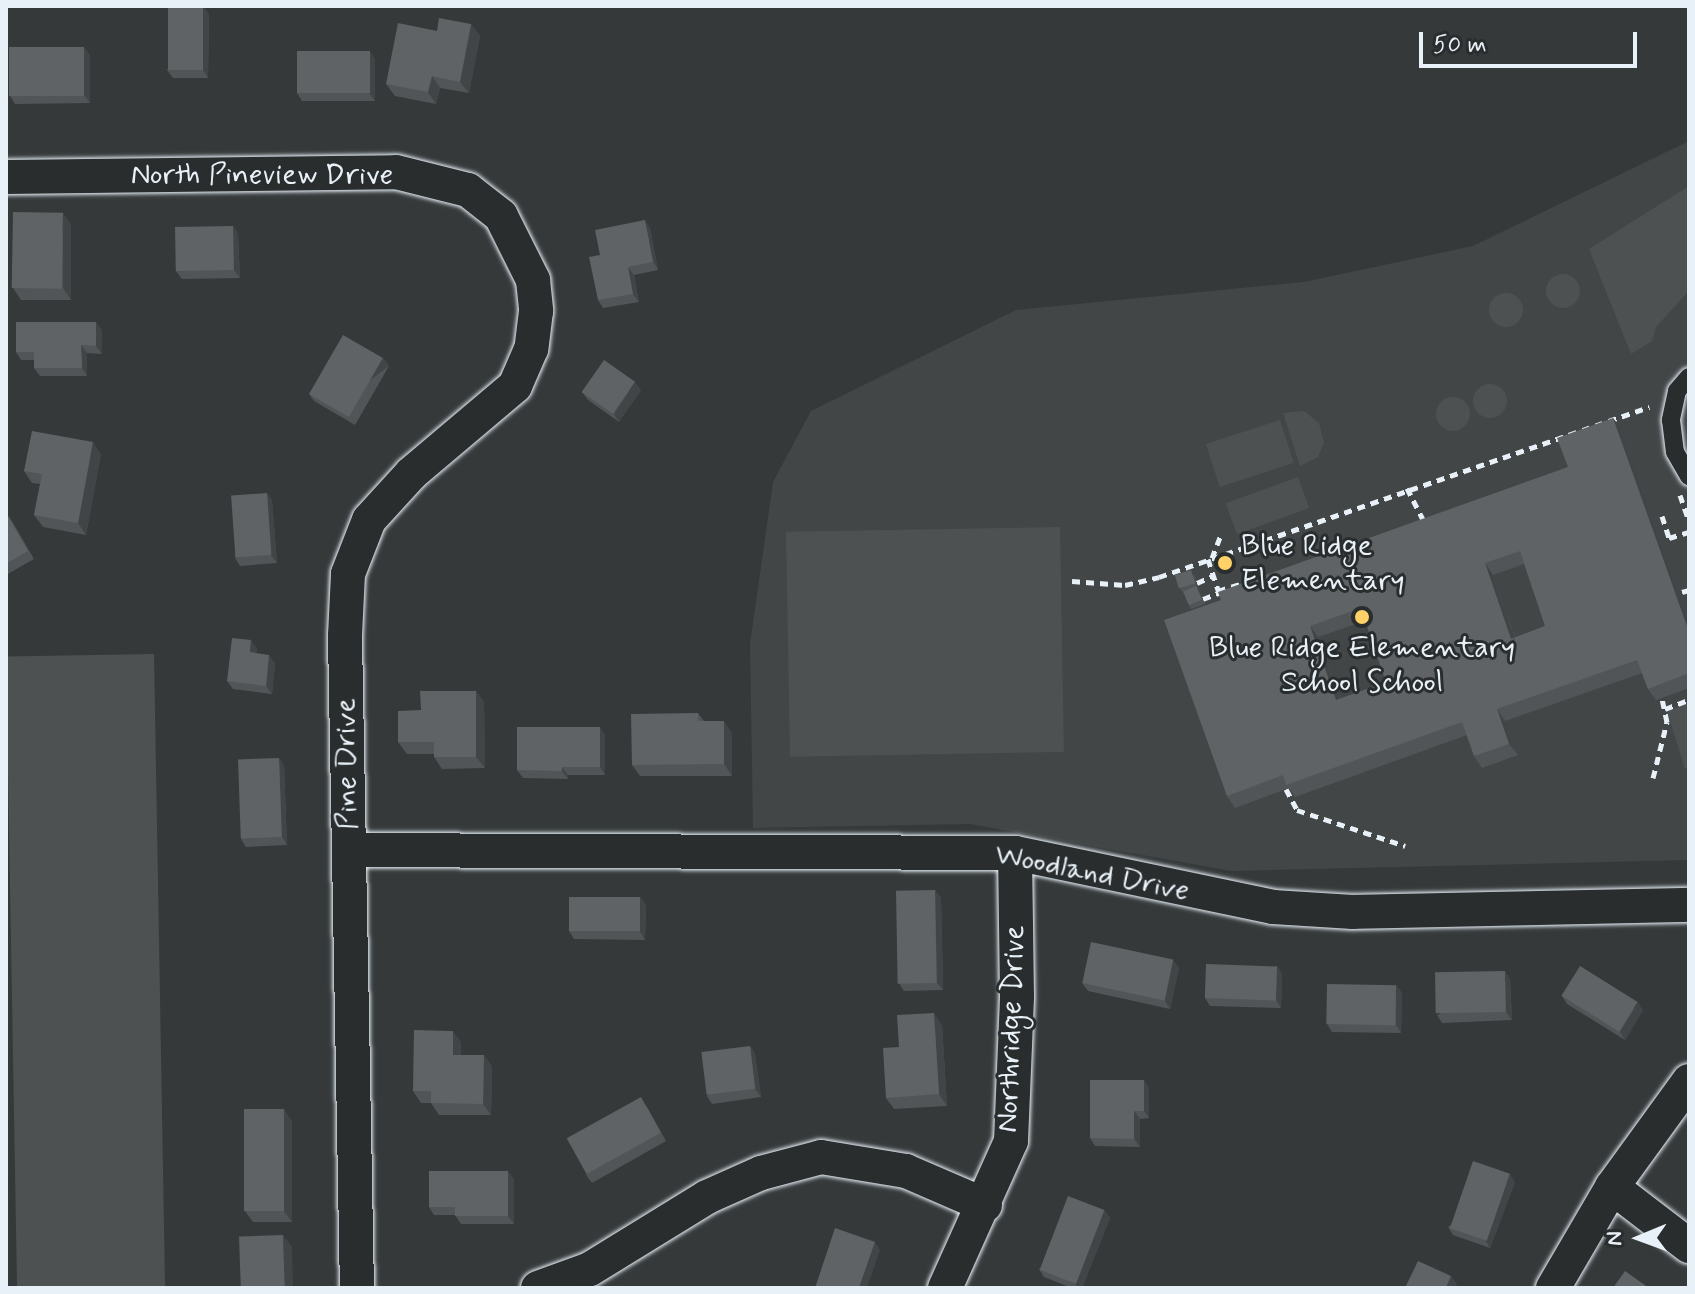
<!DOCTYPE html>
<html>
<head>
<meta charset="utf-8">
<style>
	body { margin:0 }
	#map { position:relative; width:1695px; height:1294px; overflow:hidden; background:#35393a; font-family:Mynerve,sans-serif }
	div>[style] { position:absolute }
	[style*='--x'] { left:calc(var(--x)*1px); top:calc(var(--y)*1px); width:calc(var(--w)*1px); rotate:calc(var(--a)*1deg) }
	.built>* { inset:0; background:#424647 }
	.green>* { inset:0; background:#4d5152; transform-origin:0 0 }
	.round { border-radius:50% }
	.path>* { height:5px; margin-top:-2.5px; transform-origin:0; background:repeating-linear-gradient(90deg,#e8f1f8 0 8px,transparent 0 14px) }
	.roads { filter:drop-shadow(0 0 2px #e8f1f8) drop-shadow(0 0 2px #e8f1f8) }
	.lane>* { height:18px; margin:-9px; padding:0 9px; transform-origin:9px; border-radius:9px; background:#2a2d2e }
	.street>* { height:34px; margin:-17px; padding:0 17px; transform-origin:17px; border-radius:17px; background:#2a2d2e }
	.wall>* { inset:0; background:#525557 }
	.shaded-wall>* { inset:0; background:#424547; transform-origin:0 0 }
	.building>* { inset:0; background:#5f6365; transform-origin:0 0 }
	.dots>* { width:22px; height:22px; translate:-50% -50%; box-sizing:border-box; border:4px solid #2a2d2e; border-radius:50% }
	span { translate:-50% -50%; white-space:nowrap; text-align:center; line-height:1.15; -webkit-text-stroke:6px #2a2d2e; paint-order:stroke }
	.street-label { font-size:30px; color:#e8f1f8 }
	.poi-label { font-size:30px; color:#e8f1f8 }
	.left { translate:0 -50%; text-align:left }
	.frame { position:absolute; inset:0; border:8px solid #e8f1f8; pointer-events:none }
	.north { position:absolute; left:1599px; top:1198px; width:80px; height:80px; -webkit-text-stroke:6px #2a2d2e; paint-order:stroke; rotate:269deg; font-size:22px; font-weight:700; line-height:32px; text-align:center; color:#e8f1f8 }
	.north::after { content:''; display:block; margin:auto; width:28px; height:36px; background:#e8f1f8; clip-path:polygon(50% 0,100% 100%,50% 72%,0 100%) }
	.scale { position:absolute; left:1419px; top:32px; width:218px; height:36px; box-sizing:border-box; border:4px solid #e8f1f8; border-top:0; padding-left:10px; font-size:24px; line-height:28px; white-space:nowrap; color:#e8f1f8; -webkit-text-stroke:6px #2a2d2e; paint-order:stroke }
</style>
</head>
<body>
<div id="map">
	<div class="built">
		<i style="clip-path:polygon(1689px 141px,1689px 860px,1231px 871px,970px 824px,753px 828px,750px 644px,773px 482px,811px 411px,1016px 310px,1304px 282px,1473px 246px)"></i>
	</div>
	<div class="green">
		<i style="clip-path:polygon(1689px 186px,1689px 291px,1656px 327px,1652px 341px,1631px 354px,1589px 249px)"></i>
		<i class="round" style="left:1546px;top:274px;width:34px;height:34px"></i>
		<i class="round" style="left:1489px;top:293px;width:34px;height:34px"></i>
		<i class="round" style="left:1473px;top:384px;width:34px;height:34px"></i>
		<i class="round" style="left:1436px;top:397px;width:34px;height:34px"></i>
		<i style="clip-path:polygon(1304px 411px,1319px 423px,1324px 443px,1318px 457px,1300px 466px,1283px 413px)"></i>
		<i style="left:1280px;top:420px;width:45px;height:78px;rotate:72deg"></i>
		<i style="left:1298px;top:477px;width:33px;height:77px;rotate:70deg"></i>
		<i style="left:1060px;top:527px;width:225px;height:274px;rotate:89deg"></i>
		<i style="left:154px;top:654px;width:634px;height:148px;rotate:89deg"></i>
		<i style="clip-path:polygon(1689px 703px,1689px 767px,1685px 769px,1667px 711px)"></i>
	</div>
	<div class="path">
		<i style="--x:1407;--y:488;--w:39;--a:63"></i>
		<i style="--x:1680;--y:495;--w:28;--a:71"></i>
		<i style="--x:1662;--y:516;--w:23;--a:72"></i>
		<i style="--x:1669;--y:538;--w:21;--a:-17"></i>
		<i style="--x:1212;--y:558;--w:25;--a:-69"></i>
		<i style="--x:1208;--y:559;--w:36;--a:72"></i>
		<i style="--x:1072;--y:581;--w:53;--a:4.3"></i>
		<i style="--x:1125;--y:585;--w:35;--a:-13"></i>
		<i style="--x:1159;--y:577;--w:519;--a:-19.13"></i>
		<i style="--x:1197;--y:583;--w:17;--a:-24"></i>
		<i style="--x:1218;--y:591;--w:46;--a:-17.7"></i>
		<i style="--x:1682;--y:592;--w:7;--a:-16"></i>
		<i style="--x:1203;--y:599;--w:17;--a:-21"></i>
		<i style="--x:1665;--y:709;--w:26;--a:-21"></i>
		<i style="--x:1653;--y:778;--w:58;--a:-76"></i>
		<i style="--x:1667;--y:722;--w:25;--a:-102"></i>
		<i style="--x:1286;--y:789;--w:24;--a:62"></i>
		<i style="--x:1297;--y:810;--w:114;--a:18.4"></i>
	</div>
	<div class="roads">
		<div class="lane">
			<i style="--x:1689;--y:377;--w:18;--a:131"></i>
			<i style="--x:1677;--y:391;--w:30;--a:102"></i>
			<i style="--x:1671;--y:420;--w:32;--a:83"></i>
			<i style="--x:1675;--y:452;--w:28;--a:60"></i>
		</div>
		<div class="street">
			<i style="--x:6;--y:177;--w:390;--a:-0.7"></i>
			<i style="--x:396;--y:172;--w:74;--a:14"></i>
			<i style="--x:468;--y:190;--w:42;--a:38.2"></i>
			<i style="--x:501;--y:216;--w:72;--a:63.4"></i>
			<i style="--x:533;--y:280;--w:31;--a:84"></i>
			<i style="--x:536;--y:311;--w:38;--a:97"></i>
			<i style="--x:531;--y:349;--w:40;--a:113.4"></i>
			<i style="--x:515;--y:386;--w:136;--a:139.8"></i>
			<i style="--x:411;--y:474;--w:62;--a:132.4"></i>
			<i style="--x:369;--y:520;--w:58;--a:111.3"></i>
			<i style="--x:348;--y:574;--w:62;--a:92.8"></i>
			<i style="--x:345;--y:636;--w:652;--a:88.95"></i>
			<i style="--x:349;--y:850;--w:666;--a:0.26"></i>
			<i style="--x:1015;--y:853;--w:264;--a:11.8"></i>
			<i style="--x:1273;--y:907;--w:80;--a:3.6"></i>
			<i style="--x:1353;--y:912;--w:336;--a:-1.2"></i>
			<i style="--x:1612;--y:1187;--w:97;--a:37.5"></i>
			<i style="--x:538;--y:1288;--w:55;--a:-20.1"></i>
			<i style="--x:590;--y:1269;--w:137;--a:-31.6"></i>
			<i style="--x:707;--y:1197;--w:59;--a:-24"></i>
			<i style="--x:761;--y:1173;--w:62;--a:-14.9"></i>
			<i style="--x:821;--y:1157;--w:86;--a:9.4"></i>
			<i style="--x:906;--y:1171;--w:86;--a:23.3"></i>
			<i style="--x:945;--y:1288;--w:161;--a:-65.8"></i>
			<i style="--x:1011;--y:1141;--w:145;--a:-87.6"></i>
			<i style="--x:1017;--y:996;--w:143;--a:-90.8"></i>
			<i style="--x:1553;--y:1288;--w:117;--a:-59.7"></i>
			<i style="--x:1612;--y:1187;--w:131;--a:-54"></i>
		</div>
	</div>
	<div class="wall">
		<i style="clip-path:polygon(209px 14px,208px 78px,173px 78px,167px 70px)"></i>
		<i style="clip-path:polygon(471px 24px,480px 36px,469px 93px,440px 88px,436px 104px,395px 96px,386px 84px,437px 31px)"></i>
		<i style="clip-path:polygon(90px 55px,90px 103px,15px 104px,10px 96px)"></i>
		<i style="clip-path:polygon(375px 59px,375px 101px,302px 101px,297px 93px)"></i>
		<i style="clip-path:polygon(71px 224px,71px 300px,21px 300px,13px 288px)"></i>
		<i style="clip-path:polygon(233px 226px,238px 234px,240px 278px,182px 279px,176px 271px)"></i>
		<i style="clip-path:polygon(650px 228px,658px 270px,634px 275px,639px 302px,603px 308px,598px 300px,600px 255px)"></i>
		<i style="clip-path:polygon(102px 330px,102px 354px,87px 353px,87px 376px,40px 376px,34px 368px,34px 360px,21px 360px,16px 352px)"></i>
		<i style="clip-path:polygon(383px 358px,389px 366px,355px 425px,314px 401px,309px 394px)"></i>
		<i style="clip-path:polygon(641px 390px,619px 422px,588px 400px,582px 392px)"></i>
		<i style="clip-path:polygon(evenodd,1613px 418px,1622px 430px,1689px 621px,1689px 688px,1656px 700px,1648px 689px,1642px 673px,1505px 721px,1518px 755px,1482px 768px,1474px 756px,1467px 735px,1295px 797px,1289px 788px,1235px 808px,1227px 796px,1221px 600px,1568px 467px,1613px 418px,1524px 564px,1545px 626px,1515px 637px,1493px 575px,1524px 564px,1613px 418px,1365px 621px,1386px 682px,1340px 699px,1318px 637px,1365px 621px)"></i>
		<i style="clip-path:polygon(101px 454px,86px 535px,43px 527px,34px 515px,40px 484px,32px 483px,24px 471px)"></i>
		<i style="clip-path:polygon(267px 493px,272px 501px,277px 563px,240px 566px,235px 558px)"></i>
		<i style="clip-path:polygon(6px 513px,12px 521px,34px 559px,6px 575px)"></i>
		<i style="clip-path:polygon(1194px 574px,1197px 587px,1205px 604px,1191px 609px,1183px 592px,1180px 589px)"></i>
		<i style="clip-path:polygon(257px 648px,256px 653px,275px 663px,272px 694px,233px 689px,227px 681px)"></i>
		<i style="clip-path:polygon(476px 691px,484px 702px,485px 768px,442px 769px,434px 757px,434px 754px,407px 754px,398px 742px,421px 710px)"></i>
		<i style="clip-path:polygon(698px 713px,704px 721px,732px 733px,732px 776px,640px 776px,632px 765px)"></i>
		<i style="clip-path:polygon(605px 735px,605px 775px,568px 775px,568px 779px,523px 778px,517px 770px)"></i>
		<i style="clip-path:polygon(279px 758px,284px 766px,287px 845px,246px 847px,241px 839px)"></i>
		<i style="clip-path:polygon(935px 890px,941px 898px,943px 990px,904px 991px,899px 983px)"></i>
		<i style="clip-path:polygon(640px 897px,646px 905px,645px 940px,574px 939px,569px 931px)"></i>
		<i style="clip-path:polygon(1173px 960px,1179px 968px,1170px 1009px,1088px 991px,1082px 983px)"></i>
		<i style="clip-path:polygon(1277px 966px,1282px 974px,1281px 1008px,1210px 1006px,1205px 998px)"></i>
		<i style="clip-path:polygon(1510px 979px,1512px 1020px,1442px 1023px,1437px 1015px)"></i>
		<i style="clip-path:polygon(1396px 985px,1402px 993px,1401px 1033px,1332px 1032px,1327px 1024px)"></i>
		<i style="clip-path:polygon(1562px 996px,1643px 1010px,1625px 1040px,1567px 1004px)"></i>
		<i style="clip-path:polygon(942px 1025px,947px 1106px,894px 1109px,886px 1098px,899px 1047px)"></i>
		<i style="clip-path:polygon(461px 1042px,461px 1055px,484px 1055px,492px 1067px,491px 1115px,439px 1115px,431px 1103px,421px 1103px,413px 1091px)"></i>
		<i style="clip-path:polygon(750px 1046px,755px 1054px,761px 1097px,712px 1104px,707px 1096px)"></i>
		<i style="clip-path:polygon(1149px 1088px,1149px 1118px,1140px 1119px,1140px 1147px,1095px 1146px,1090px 1138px)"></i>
		<i style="clip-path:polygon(646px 1105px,666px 1141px,592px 1183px,586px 1175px)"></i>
		<i style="clip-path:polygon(292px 1121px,292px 1222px,253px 1222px,245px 1211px)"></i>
		<i style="clip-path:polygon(514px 1179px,514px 1224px,461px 1224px,455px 1215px,434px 1215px,429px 1207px)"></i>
		<i style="clip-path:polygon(1515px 1182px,1490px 1248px,1453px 1235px,1448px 1227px)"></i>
		<i style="clip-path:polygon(1104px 1210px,1110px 1218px,1082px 1288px,1072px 1288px,1044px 1277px,1039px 1269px)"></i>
	</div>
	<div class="shaded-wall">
		<i style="clip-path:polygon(203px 6px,209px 14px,208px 78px,203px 70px)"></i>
		<i style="clip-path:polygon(471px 24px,480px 36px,469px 93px,460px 82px)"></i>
		<i style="clip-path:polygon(84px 47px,90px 55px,90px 103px,84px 95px)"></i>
		<i style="clip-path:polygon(370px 51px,375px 59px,375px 101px,369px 93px)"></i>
		<i style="clip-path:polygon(432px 76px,440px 88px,436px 104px,428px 92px)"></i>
		<i style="clip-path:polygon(63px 213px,71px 224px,71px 300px,63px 288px)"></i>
		<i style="clip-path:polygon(645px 220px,650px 228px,658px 270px,653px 262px)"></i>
		<i style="clip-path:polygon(233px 226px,238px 234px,240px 278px,234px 270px)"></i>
		<i style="clip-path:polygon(628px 267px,634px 275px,639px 302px,633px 294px)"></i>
		<i style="clip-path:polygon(96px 322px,102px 330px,102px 354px,96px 346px)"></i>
		<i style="clip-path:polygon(81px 345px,87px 353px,87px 376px,82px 368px)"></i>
		<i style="left:383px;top:358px;width:10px;height:68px;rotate:53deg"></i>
		<i style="clip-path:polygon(635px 382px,641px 390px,619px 422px,614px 414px)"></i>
		<i style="clip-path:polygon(1613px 418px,1622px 430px,1689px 621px,1689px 632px)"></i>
		<i style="clip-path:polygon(93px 442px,101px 454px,86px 535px,78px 523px)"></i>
		<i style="clip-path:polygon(267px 493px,272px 501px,277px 563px,271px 555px)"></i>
		<i style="clip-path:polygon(1485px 563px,1493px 575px,1519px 650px,1511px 639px)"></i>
		<i style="clip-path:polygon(1310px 626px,1318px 637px,1344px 712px,1336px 700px)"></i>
		<i style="clip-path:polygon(251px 640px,257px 648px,255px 660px,250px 652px)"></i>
		<i style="clip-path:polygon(269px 655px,275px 663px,272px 694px,266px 686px)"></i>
		<i style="clip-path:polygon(476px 691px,484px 702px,485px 768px,476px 757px)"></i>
		<i style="clip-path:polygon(1497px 709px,1505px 721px,1518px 755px,1509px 744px)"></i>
		<i style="clip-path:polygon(724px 721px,732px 733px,732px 776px,724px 764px)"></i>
		<i style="clip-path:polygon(600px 727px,605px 735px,605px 775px,600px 767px)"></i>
		<i style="clip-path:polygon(279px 758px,284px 766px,287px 845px,282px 837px)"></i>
		<i style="clip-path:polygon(562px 767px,568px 775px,568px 779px,562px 771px)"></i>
		<i style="clip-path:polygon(935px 890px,941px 898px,943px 990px,937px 983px)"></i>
		<i style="clip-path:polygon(640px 897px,646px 905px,645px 940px,640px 932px)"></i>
		<i style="clip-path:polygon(1173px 960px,1179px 968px,1170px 1009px,1165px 1001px)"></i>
		<i style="clip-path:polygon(1277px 966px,1282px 974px,1281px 1008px,1276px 1000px)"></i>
		<i style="clip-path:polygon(1505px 971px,1510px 979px,1512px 1020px,1506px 1012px)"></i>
		<i style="clip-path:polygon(1396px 985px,1402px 993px,1401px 1033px,1396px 1025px)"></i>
		<i style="clip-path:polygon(1638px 1002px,1643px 1010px,1625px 1040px,1620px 1032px)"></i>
		<i style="clip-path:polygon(934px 1013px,942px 1025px,947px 1106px,939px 1094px)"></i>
		<i style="clip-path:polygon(453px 1031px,461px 1042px,461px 1066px,453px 1055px)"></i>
		<i style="clip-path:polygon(750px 1046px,755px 1054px,761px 1097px,755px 1089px)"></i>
		<i style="clip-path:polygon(484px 1055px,492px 1067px,491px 1115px,483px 1104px)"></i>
		<i style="clip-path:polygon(1144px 1080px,1149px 1088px,1149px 1118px,1144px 1111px)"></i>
		<i style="clip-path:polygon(284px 1109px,292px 1121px,292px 1222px,283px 1210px)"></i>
		<i style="clip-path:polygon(1134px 1111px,1140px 1119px,1140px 1147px,1134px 1139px)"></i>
		<i style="clip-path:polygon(508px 1171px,514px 1179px,514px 1224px,508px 1216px)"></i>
		<i style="clip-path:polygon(1510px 1174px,1515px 1182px,1490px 1248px,1485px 1240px)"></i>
		<i style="clip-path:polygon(1104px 1210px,1110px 1218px,1082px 1288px,1078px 1288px,1075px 1284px)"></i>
		<i style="clip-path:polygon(283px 1235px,292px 1247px,293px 1288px,285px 1288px)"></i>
		<i style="clip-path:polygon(875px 1242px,880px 1250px,867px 1288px,859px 1288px)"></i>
		<i style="clip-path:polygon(1451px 1276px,1457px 1284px,1455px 1288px,1446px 1288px)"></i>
	</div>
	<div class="building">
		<i style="left:168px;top:6px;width:35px;height:64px"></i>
		<i style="clip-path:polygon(439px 18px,471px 24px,460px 82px,432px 76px,428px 92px,386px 84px,398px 23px,437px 31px)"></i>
		<i style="left:9px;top:47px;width:75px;height:49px"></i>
		<i style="left:297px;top:51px;width:73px;height:42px"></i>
		<i style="left:13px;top:212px;width:50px;height:76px;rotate:1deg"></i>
		<i style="clip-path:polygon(645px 220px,653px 262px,628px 267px,633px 294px,598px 300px,589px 257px,600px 255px,595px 230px)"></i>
		<i style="left:233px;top:226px;width:44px;height:58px;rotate:89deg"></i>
		<i style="clip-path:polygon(16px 322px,96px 322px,96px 346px,81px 345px,82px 368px,34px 368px,34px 352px,16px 352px)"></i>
		<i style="left:343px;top:335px;width:46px;height:68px;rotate:30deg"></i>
		<i style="left:604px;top:360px;width:38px;height:39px;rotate:35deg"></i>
		<i style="clip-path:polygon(evenodd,1613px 418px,1689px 632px,1689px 673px,1648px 689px,1637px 660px,1497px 709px,1509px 744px,1474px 756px,1462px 722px,1286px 785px,1283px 775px,1227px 796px,1164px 620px,1221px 600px,1218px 592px,1568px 467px,1557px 438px,1613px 418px,1520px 551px,1545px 626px,1511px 639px,1485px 563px,1520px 551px,1613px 418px,1361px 608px,1386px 682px,1336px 700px,1310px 626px,1361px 608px)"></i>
		<i style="clip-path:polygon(32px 431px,93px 442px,78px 523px,34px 515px,42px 474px,24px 471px)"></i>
		<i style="left:267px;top:493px;width:62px;height:36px;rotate:86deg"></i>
		<i style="clip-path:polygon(6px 513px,28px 551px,6px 564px)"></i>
		<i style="left:1191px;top:570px;width:14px;height:17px;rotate:73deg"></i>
		<i style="left:1196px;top:586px;width:15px;height:14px;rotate:67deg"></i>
		<i style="clip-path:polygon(232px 638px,251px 640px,250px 652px,269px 655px,266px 686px,227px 681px)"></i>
		<i style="clip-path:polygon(420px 691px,476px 691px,476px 757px,434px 757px,434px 742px,398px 742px,398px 711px,421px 710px)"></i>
		<i style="clip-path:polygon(698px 713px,698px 721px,724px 721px,724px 764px,632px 765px,631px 714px)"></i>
		<i style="clip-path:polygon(517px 727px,600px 727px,600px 767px,562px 767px,562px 771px,517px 770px)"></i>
		<i style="left:279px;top:758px;width:79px;height:41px;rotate:88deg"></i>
		<i style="left:935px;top:890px;width:93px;height:39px;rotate:89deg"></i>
		<i style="left:569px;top:897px;width:71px;height:34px"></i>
		<i style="left:1091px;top:942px;width:84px;height:42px;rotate:12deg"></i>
		<i style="left:1206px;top:964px;width:71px;height:34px;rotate:2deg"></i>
		<i style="left:1580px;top:966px;width:68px;height:35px;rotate:32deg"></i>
		<i style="left:1505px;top:971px;width:41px;height:70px;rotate:89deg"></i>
		<i style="left:1327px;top:984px;width:69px;height:40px;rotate:1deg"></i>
		<i style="clip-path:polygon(934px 1013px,939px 1094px,886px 1098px,883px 1048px,899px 1047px,897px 1015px)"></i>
		<i style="clip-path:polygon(414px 1030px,453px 1031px,453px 1055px,484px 1055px,483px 1104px,431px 1103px,431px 1091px,413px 1091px)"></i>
		<i style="left:750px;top:1046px;width:43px;height:49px;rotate:83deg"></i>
		<i style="clip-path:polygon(1090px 1080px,1144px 1080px,1144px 1111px,1134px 1111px,1134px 1139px,1090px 1138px)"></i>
		<i style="left:641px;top:1097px;width:41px;height:85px;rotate:61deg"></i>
		<i style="left:244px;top:1109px;width:40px;height:102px"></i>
		<i style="left:1473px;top:1161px;width:39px;height:71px;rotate:19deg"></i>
		<i style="clip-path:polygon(429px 1171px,508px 1171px,508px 1216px,455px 1216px,455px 1207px,429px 1207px)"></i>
		<i style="left:1068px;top:1196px;width:39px;height:79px;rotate:21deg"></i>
		<i style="clip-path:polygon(835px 1228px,875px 1242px,859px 1288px,815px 1288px)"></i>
		<i style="left:283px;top:1235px;width:53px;height:44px;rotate:88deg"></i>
		<i style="clip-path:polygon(1418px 1261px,1451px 1276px,1446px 1288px,1405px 1288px)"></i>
		<i style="clip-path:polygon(1625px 1271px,1649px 1288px,1613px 1288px)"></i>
	</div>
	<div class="dots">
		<i style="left:1225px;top:563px;background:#ffd166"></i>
		<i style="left:1362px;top:617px;background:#ffd166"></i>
	</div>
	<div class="street-label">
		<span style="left:262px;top:175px">North Pineview Drive</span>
		<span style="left:347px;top:764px;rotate:-91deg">Pine Drive</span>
		<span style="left:1092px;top:873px;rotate:11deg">Woodland Drive</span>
		<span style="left:1012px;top:1029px;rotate:-88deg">Northridge Drive</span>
	</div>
	<div class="poi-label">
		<span class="left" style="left:1241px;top:563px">Blue Ridge<br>Elementary</span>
		<span style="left:1362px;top:665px">Blue Ridge Elementary<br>School School</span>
	</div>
	<div class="frame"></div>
	<div class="north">N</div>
	<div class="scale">50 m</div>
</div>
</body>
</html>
